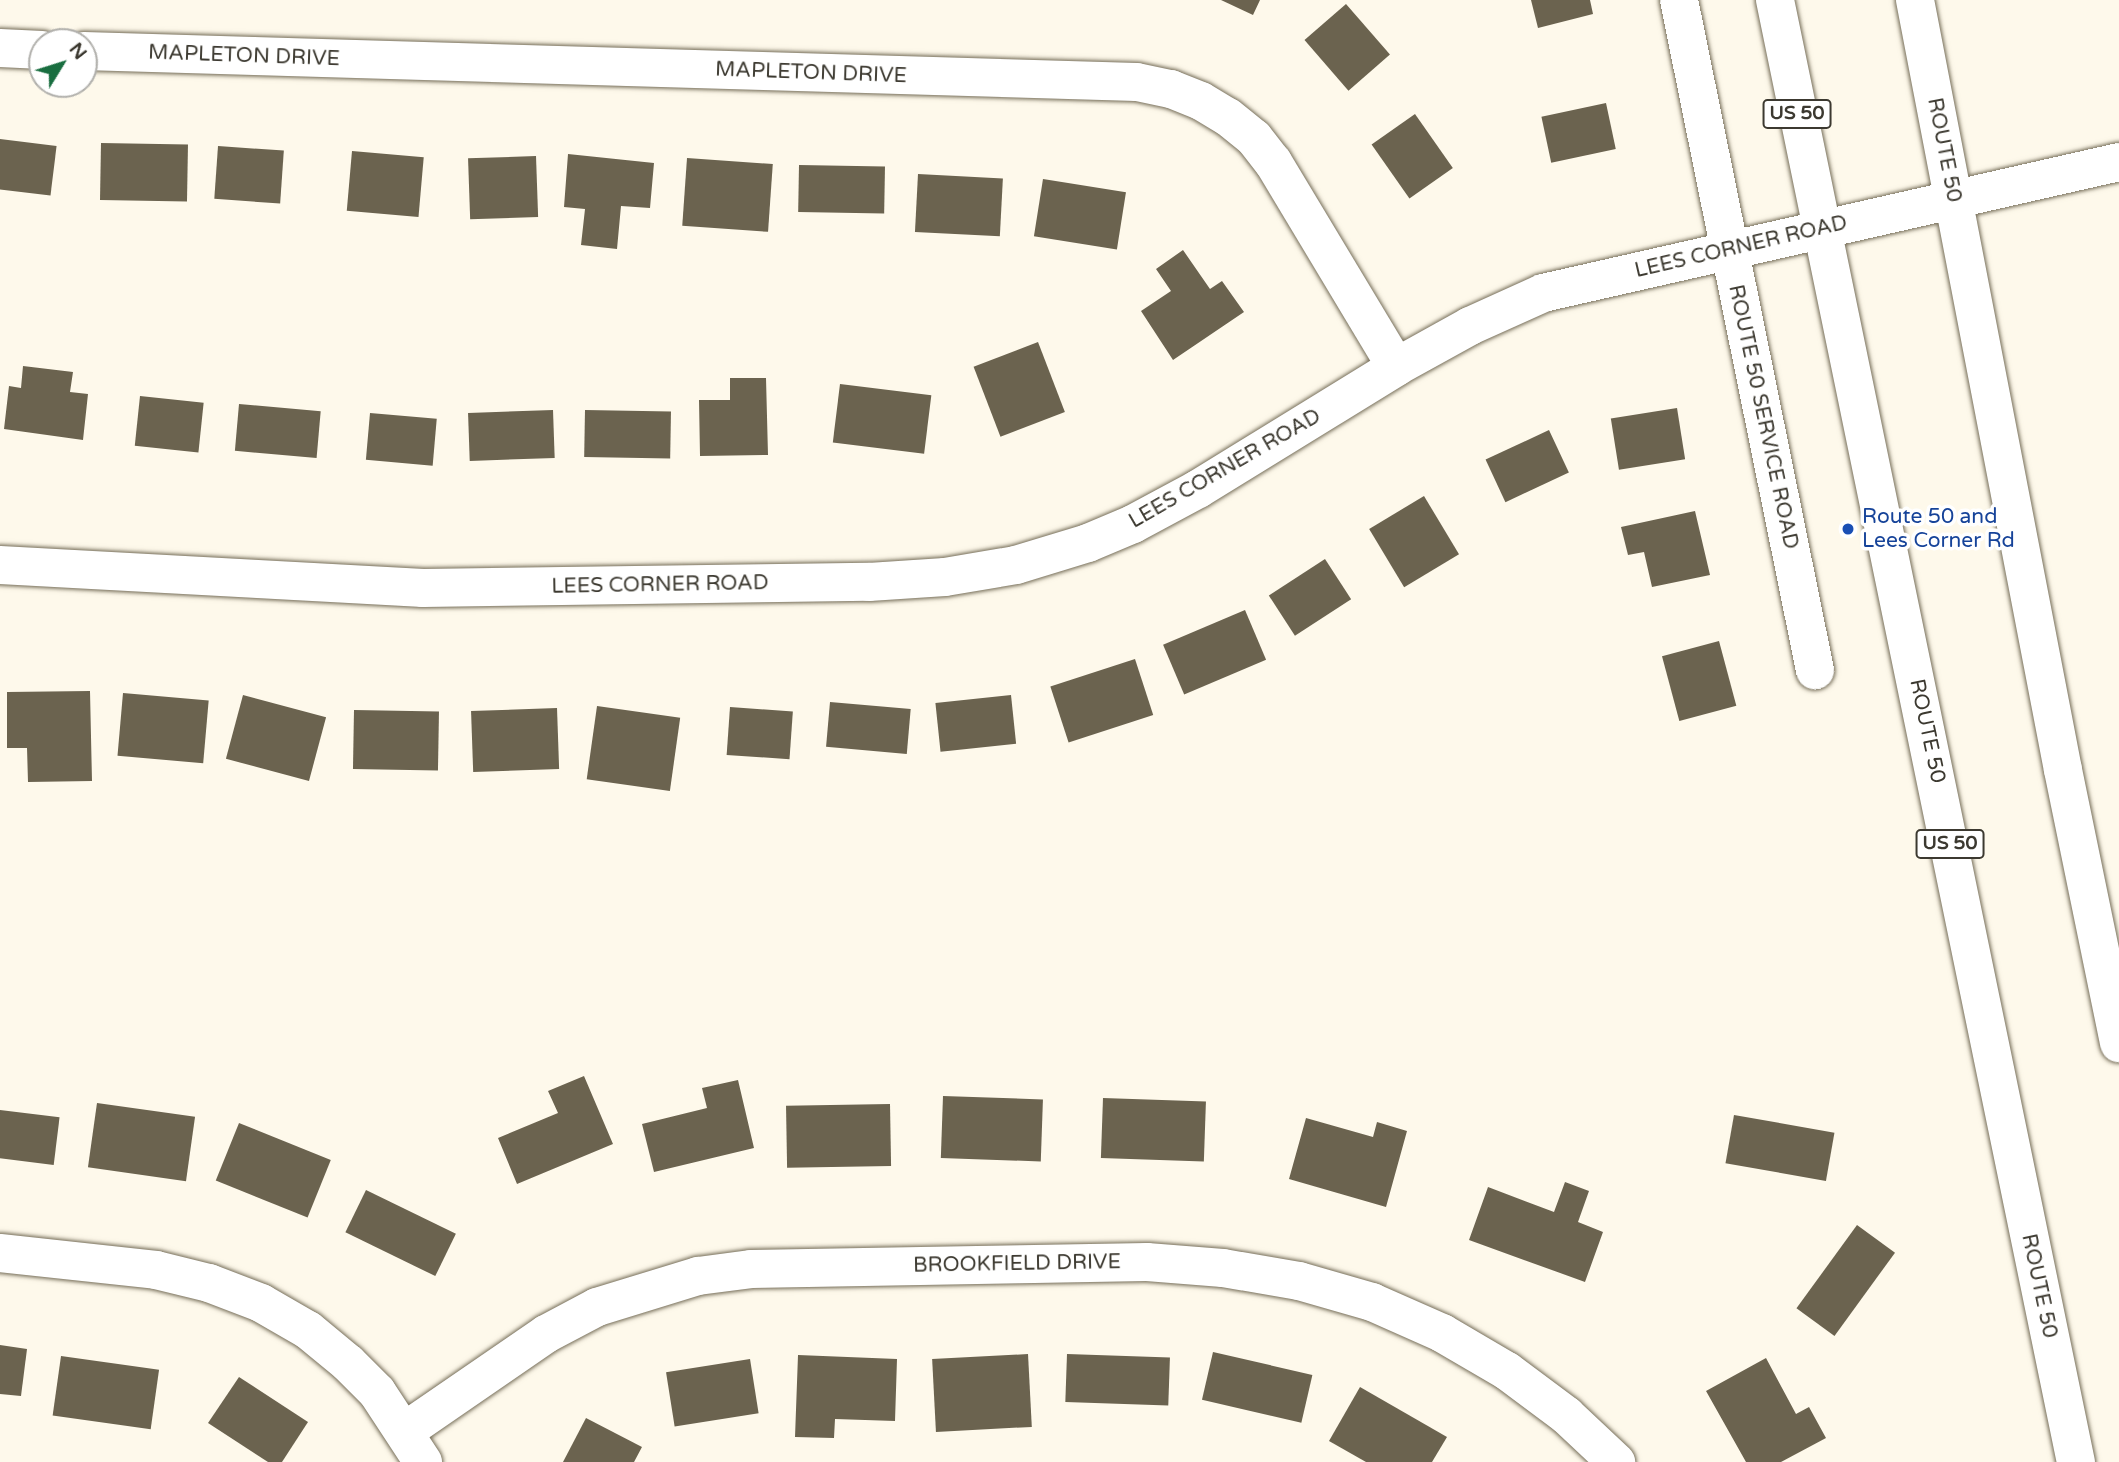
<!DOCTYPE html>
<html>
<head>
<meta charset="utf-8">
<style>
	body { margin:0 }
	#map { position:relative; width:2119px; height:1462px; overflow:hidden; background:#fef9eb; font-family:"Varela Round",sans-serif }
	div>[style] { position:absolute }
	[style*='--x'] { left:calc(var(--x)*1px); top:calc(var(--y)*1px); width:calc(var(--w)*1px); rotate:calc(var(--a)*1deg) }
	.building>* { inset:0; background:#6b634f; transform-origin:0 0 }
	.roads { filter:drop-shadow(0 0 2px #766e59) drop-shadow(0 0 2px #766e59) }
	.minor>* { height:38px; margin:-19px; padding:0 19px; transform-origin:19px; border-radius:19px; background:#fff }
	.highway>* { height:38px; margin:-19px; padding:0 19px; transform-origin:19px; border-radius:19px; background:#fff }
	.dots>* { width:19px; height:19px; translate:-50% -50%; box-sizing:border-box; border:4px solid #fff; border-radius:50% }
	span { translate:-50% -50%; white-space:nowrap; text-align:center; line-height:1.15; -webkit-text-stroke:7px #fff; paint-order:stroke }
	.shield-label span { padding:2px 5px; background:#fff; border:2px solid; border-radius:5px; -webkit-text-stroke-width:0 }
	.shield-label { font-size:19px; color:#3c3930; font-weight:700 }
	.street-label { font-size:21px; color:#3c3930 }
	.transit-label { font-size:21px; color:#164399 }
	.left { translate:0 -50%; text-align:left }
	.north { position:absolute; left:28px; top:28px; width:70px; height:70px; box-sizing:border-box; background:#fff; border:2px solid #b1b0ac; border-radius:50%; rotate:52deg; font-size:19px; font-weight:700; line-height:28px; text-align:center; color:#3c3930 }
	.north::after { content:''; display:block; margin:auto; width:24px; height:32px; background:#196e40; clip-path:polygon(50% 0,100% 100%,50% 72%,0 100%) }
</style>
</head>
<body>
<div id="map">
	<div class="building">
		<i style="clip-path:polygon(1221px 0,1260px 0,1253px 15px)"></i>
		<i style="clip-path:polygon(1531px 0,1590px 0,1593px 14px,1538px 28px)"></i>
		<i style="left:1346px;top:4px;width:67px;height:55px;rotate:49deg"></i>
		<i style="left:1606px;top:103px;width:47px;height:66px;rotate:78deg"></i>
		<i style="left:1415px;top:114px;width:66px;height:53px;rotate:55deg"></i>
		<i style="left:0;top:139px;width:57px;height:50px;rotate:7deg"></i>
		<i style="left:101px;top:143px;width:87px;height:57px;rotate:1deg"></i>
		<i style="left:218px;top:146px;width:66px;height:53px;rotate:4deg"></i>
		<i style="left:352px;top:151px;width:72px;height:60px;rotate:5deg"></i>
		<i style="clip-path:polygon(568px 154px,654px 163px,650px 208px,621px 206px,617px 249px,581px 245px,585px 209px,564px 207px)"></i>
		<i style="left:536px;top:156px;width:61px;height:68px;rotate:88deg"></i>
		<i style="left:687px;top:158px;width:86px;height:68px;rotate:4deg"></i>
		<i style="left:799px;top:165px;width:86px;height:47px;rotate:1deg"></i>
		<i style="left:918px;top:174px;width:85px;height:58px;rotate:3deg"></i>
		<i style="left:1043px;top:179px;width:84px;height:58px;rotate:9deg"></i>
		<i style="clip-path:polygon(1183px 250px,1210px 289px,1222px 281px,1244px 312px,1173px 360px,1141px 311px,1171px 291px,1156px 269px)"></i>
		<i style="left:1038px;top:342px;width:75px;height:69px;rotate:69deg"></i>
		<i style="clip-path:polygon(23px 366px,73px 372px,70px 392px,88px 394px,83px 440px,4px 429px,9px 386px,21px 388px)"></i>
		<i style="clip-path:polygon(730px 378px,766px 378px,768px 455px,700px 456px,699px 400px,730px 400px)"></i>
		<i style="left:840px;top:384px;width:92px;height:59px;rotate:7deg"></i>
		<i style="left:140px;top:396px;width:64px;height:50px;rotate:6deg"></i>
		<i style="left:239px;top:404px;width:82px;height:47px;rotate:5deg"></i>
		<i style="left:1677px;top:408px;width:52px;height:67px;rotate:81deg"></i>
		<i style="left:553px;top:410px;width:48px;height:85px;rotate:88deg"></i>
		<i style="left:585px;top:410px;width:86px;height:47px;rotate:1deg"></i>
		<i style="left:370px;top:413px;width:67px;height:47px;rotate:5deg"></i>
		<i style="left:1549px;top:430px;width:47px;height:70px;rotate:65deg"></i>
		<i style="left:1424px;top:496px;width:68px;height:64px;rotate:59deg"></i>
		<i style="clip-path:polygon(1695px 511px,1710px 575px,1652px 587px,1644px 552px,1628px 555px,1621px 527px)"></i>
		<i style="left:1325px;top:559px;width:48px;height:67px;rotate:57deg"></i>
		<i style="left:1245px;top:610px;width:54px;height:89px;rotate:67deg"></i>
		<i style="left:1719px;top:641px;width:67px;height:59px;rotate:75deg"></i>
		<i style="left:1135px;top:659px;width:59px;height:89px;rotate:72deg"></i>
		<i style="clip-path:polygon(90px 691px,92px 781px,28px 782px,27px 748px,7px 748px,7px 692px)"></i>
		<i style="left:123px;top:693px;width:86px;height:63px;rotate:5deg"></i>
		<i style="left:243px;top:695px;width:86px;height:66px;rotate:15deg"></i>
		<i style="left:1011px;top:695px;width:49px;height:76px;rotate:84deg"></i>
		<i style="left:830px;top:702px;width:81px;height:45px;rotate:5deg"></i>
		<i style="left:597px;top:706px;width:84px;height:74px;rotate:8deg"></i>
		<i style="left:730px;top:707px;width:63px;height:48px;rotate:4deg"></i>
		<i style="left:557px;top:708px;width:61px;height:86px;rotate:88deg"></i>
		<i style="left:354px;top:710px;width:85px;height:59px;rotate:1deg"></i>
		<i style="clip-path:polygon(584px 1076px,613px 1144px,517px 1184px,498px 1138px,558px 1113px,548px 1091px)"></i>
		<i style="clip-path:polygon(738px 1080px,754px 1148px,654px 1172px,642px 1124px,707px 1108px,702px 1088px)"></i>
		<i style="left:943px;top:1096px;width:100px;height:62px;rotate:2deg"></i>
		<i style="left:1103px;top:1098px;width:103px;height:60px;rotate:2deg"></i>
		<i style="left:97px;top:1103px;width:99px;height:65px;rotate:8deg"></i>
		<i style="left:890px;top:1104px;width:62px;height:104px;rotate:89deg"></i>
		<i style="left:0;top:1110px;width:60px;height:48px;rotate:7deg"></i>
		<i style="left:1734px;top:1115px;width:102px;height:49px;rotate:10deg"></i>
		<i style="clip-path:polygon(1306px 1118px,1373px 1137px,1377px 1122px,1407px 1131px,1386px 1207px,1289px 1179px)"></i>
		<i style="left:239px;top:1123px;width:99px;height:62px;rotate:22deg"></i>
		<i style="clip-path:polygon(1565px 1182px,1589px 1191px,1578px 1222px,1603px 1232px,1585px 1282px,1469px 1240px,1488px 1187px,1554px 1212px)"></i>
		<i style="left:366px;top:1190px;width:100px;height:47px;rotate:26deg"></i>
		<i style="left:1857px;top:1225px;width:47px;height:103px;rotate:36deg"></i>
		<i style="clip-path:polygon(0 1345px,27px 1349px,21px 1396px,0 1394px)"></i>
		<i style="left:1213px;top:1352px;width:102px;height:49px;rotate:13deg"></i>
		<i style="left:1028px;top:1354px;width:73px;height:96px;rotate:87deg"></i>
		<i style="left:1067px;top:1354px;width:103px;height:48px;rotate:2deg"></i>
		<i style="clip-path:polygon(798px 1355px,897px 1359px,895px 1421px,835px 1419px,834px 1438px,795px 1437px)"></i>
		<i style="left:61px;top:1356px;width:99px;height:60px;rotate:8deg"></i>
		<i style="clip-path:polygon(1766px 1358px,1796px 1414px,1809px 1407px,1826px 1438px,1781px 1462px,1746px 1462px,1706px 1391px)"></i>
		<i style="left:750px;top:1359px;width:55px;height:85px;rotate:81deg"></i>
		<i style="clip-path:polygon(239px 1377px,308px 1422px,282px 1462px,268px 1462px,208px 1423px)"></i>
		<i style="clip-path:polygon(1360px 1387px,1447px 1437px,1432px 1462px,1366px 1462px,1329px 1441px)"></i>
		<i style="clip-path:polygon(586px 1418px,642px 1447px,634px 1462px,563px 1462px)"></i>
	</div>
	<div class="roads">
		<div class="minor">
			<i style="--x:1679;--y:0;--w:684;--a:78.53"></i>
			<i style="--x:0;--y:48;--w:42;--a:2.7"></i>
			<i style="--x:84;--y:51;--w:1053;--a:1.69"></i>
			<i style="--x:1137;--y:82;--w:35;--a:12"></i>
			<i style="--x:1171;--y:89;--w:32;--a:22"></i>
			<i style="--x:1201;--y:101;--w:31;--a:31"></i>
			<i style="--x:1228;--y:117;--w:33;--a:39"></i>
			<i style="--x:1254;--y:138;--w:31;--a:52"></i>
			<i style="--x:1273;--y:162;--w:239;--a:59"></i>
			<i style="--x:0;--y:565;--w:424;--a:3.1"></i>
			<i style="--x:423;--y:588;--w:446;--a:-0.8"></i>
			<i style="--x:869;--y:582;--w:76;--a:-3.8"></i>
			<i style="--x:945;--y:577;--w:72;--a:-9.6"></i>
			<i style="--x:1016;--y:565;--w:75;--a:-17"></i>
			<i style="--x:1088;--y:543;--w:49;--a:-22.9"></i>
			<i style="--x:1133;--y:524;--w:74;--a:-28.3"></i>
			<i style="--x:1198;--y:489;--w:233;--a:-31.6"></i>
			<i style="--x:1396;--y:367;--w:85;--a:-29"></i>
			<i style="--x:1470;--y:326;--w:80;--a:-24.3"></i>
			<i style="--x:1543;--y:293;--w:591;--a:-12.81"></i>
			<i style="--x:0;--y:1253;--w:157;--a:6.2"></i>
			<i style="--x:156;--y:1270;--w:55;--a:13.8"></i>
			<i style="--x:209;--y:1283;--w:56;--a:21"></i>
			<i style="--x:261;--y:1303;--w:54;--a:29.9"></i>
			<i style="--x:308;--y:1330;--w:52;--a:39.5"></i>
			<i style="--x:348;--y:1363;--w:41;--a:45"></i>
			<i style="--x:377;--y:1392;--w:84;--a:56.7"></i>
			<i style="--x:405;--y:1431;--w:171;--a:-34.5"></i>
			<i style="--x:546;--y:1334;--w:58;--a:-27.9"></i>
			<i style="--x:597;--y:1307;--w:106;--a:-17.1"></i>
			<i style="--x:698;--y:1276;--w:53;--a:-7.5"></i>
			<i style="--x:751;--y:1269;--w:396;--a:-1"></i>
			<i style="--x:1147;--y:1262;--w:76;--a:4.5"></i>
			<i style="--x:1223;--y:1268;--w:77;--a:9.7"></i>
			<i style="--x:1299;--y:1281;--w:76;--a:16"></i>
			<i style="--x:1372;--y:1302;--w:77;--a:23.9"></i>
			<i style="--x:1442;--y:1333;--w:75;--a:30.3"></i>
			<i style="--x:1507;--y:1371;--w:74;--a:36.7"></i>
			<i style="--x:1566;--y:1415;--w:69;--a:43.2"></i>
		</div>
		<div class="highway">
			<i style="--x:1775;--y:0;--w:1493;--a:78.37"></i>
			<i style="--x:1915;--y:0;--w:784;--a:79.12"></i>
			<i style="--x:2063;--y:770;--w:279;--a:78.4"></i>
		</div>
	</div>
	<div class="dots">
		<i style="left:1848px;top:529px;background:#1a4fb4"></i>
	</div>
	<div class="shield-label">
		<span style="left:1797px;top:114px">US 50</span>
		<span style="left:1950px;top:844px">US 50</span>
	</div>
	<div class="street-label">
		<span style="left:244px;top:56px;rotate:2deg">MAPLETON DRIVE</span>
		<span style="left:811px;top:73px;rotate:2deg">MAPLETON DRIVE</span>
		<span style="left:1944px;top:150px;rotate:79deg">ROUTE 50</span>
		<span style="left:1741px;top:247px;rotate:-13deg">LEES CORNER ROAD</span>
		<span style="left:1763px;top:417px;rotate:78deg">ROUTE 50 SERVICE ROAD</span>
		<span style="left:1225px;top:469px;rotate:-30deg">LEES CORNER ROAD</span>
		<span style="left:660px;top:585px;rotate:-1deg">LEES CORNER ROAD</span>
		<span style="left:1927px;top:731px;rotate:78deg">ROUTE 50</span>
		<span style="left:1017px;top:1264px;rotate:-1deg">BROOKFIELD DRIVE</span>
		<span style="left:2039px;top:1286px;rotate:78deg">ROUTE 50</span>
	</div>
	<div class="transit-label">
		<span class="left" style="left:1862px;top:529px">Route 50 and<br>Lees Corner Rd</span>
	</div>
	<div class="north">N</div>
</div>
</body>
</html>
